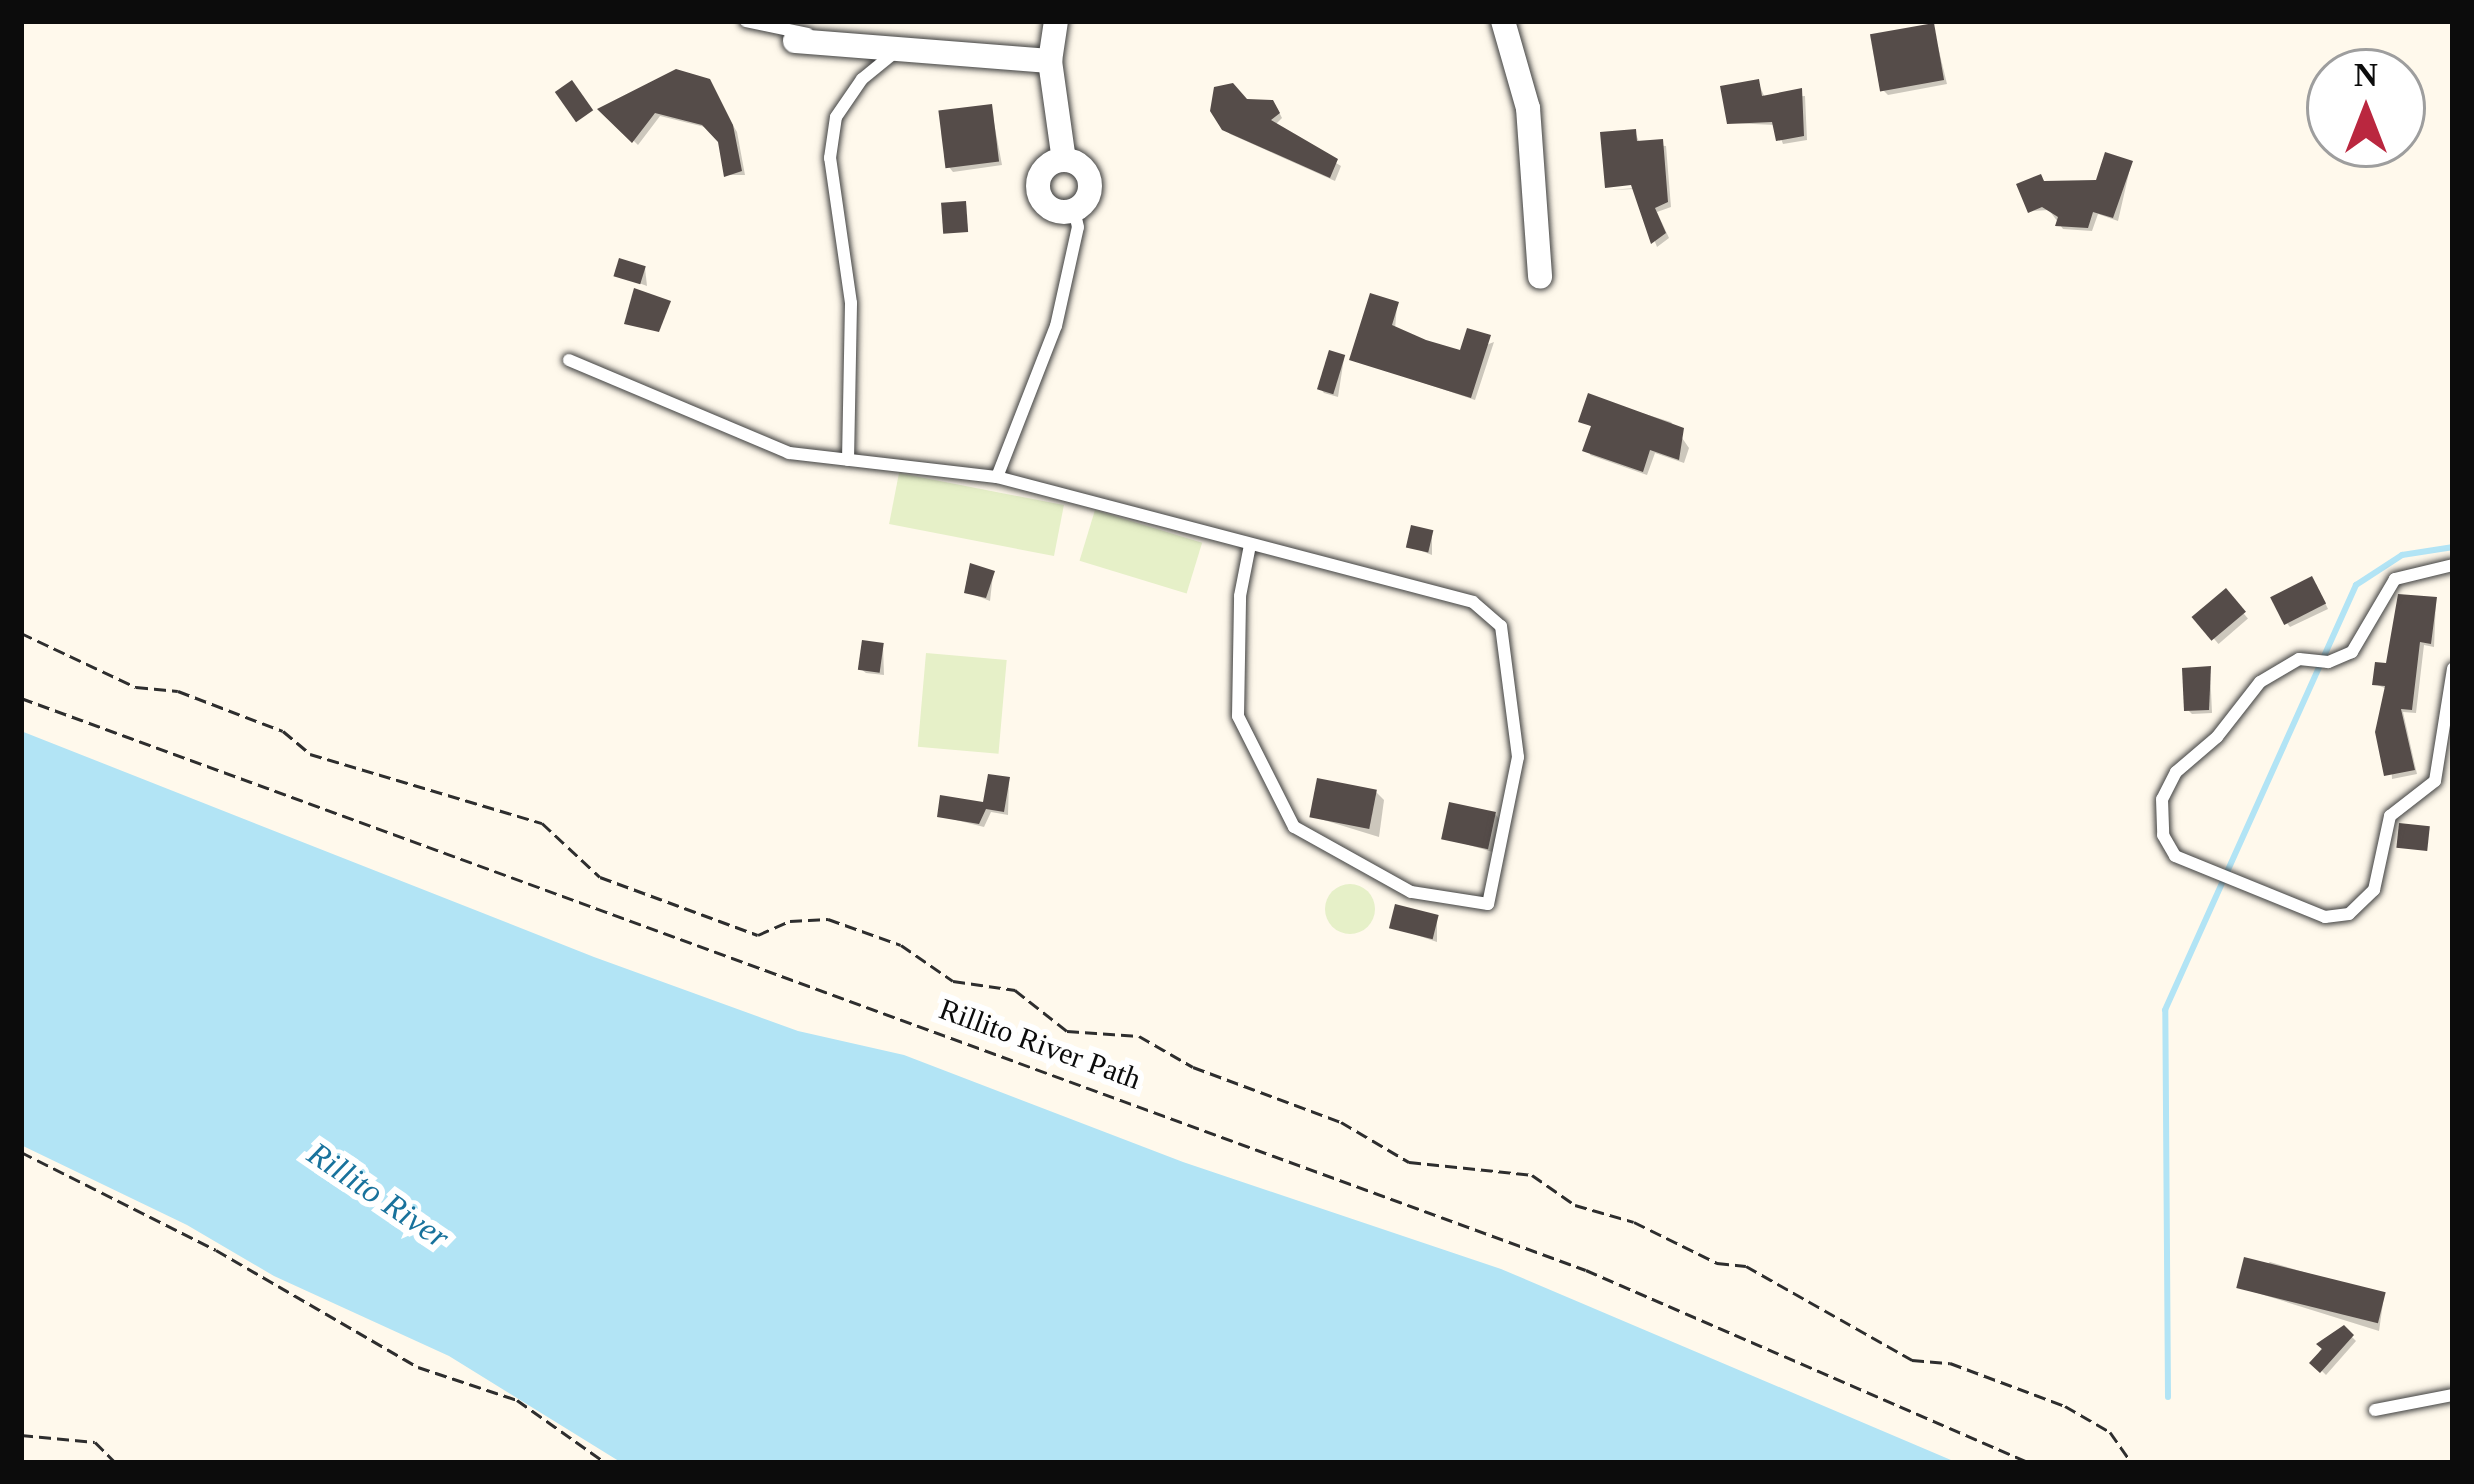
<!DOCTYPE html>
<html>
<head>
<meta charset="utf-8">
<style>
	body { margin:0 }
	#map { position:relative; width:2474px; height:1484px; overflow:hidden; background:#fff9ec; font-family:Georgia,serif }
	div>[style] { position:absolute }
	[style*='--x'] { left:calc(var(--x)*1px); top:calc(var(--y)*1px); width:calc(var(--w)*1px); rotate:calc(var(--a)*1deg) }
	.pitch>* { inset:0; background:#e6f0c8; transform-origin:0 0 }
	.round { border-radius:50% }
	.water>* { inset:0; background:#b2e4f5 }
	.shadow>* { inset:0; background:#0003; transform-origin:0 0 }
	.stream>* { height:6px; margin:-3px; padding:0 3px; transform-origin:3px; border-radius:3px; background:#b2e4f5 }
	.building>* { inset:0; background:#554c49; transform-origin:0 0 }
	.path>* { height:3px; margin-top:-1.5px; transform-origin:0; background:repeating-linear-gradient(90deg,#2e2e2e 0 12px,transparent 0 18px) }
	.roads { filter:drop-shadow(0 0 3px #3f3f3f) drop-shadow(0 0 3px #3f3f3f) }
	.service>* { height:12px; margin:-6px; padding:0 6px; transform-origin:6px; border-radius:6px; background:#fff }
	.minor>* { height:24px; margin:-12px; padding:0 12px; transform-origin:12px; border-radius:12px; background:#fff }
	.minor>.ring { margin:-12px; padding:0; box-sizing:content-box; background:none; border:24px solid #fff; border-radius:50% }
	span { translate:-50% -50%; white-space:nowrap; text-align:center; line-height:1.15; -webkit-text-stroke:12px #fff; paint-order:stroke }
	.street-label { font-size:30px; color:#0c0c0c }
	.water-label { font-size:33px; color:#18729c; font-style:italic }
	.frame { position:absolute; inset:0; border:24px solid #0c0c0c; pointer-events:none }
	.north { position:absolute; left:2306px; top:48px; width:120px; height:120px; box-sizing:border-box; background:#fff; border:3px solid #9e9e9e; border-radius:50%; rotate:0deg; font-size:33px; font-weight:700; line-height:48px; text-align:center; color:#0c0c0c }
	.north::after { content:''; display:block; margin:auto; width:42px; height:54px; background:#ba273f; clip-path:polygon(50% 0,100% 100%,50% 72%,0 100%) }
</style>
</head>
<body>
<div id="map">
	<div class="pitch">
		<i style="left:899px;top:473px;width:168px;height:52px;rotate:11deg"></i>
		<i style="left:1095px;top:510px;width:112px;height:53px;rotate:17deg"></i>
		<i style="left:926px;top:653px;width:81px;height:94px;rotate:5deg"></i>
		<i class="round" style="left:1325px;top:884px;width:50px;height:50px"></i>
	</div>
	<div class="water">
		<i style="clip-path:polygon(21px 731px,594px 957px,798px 1031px,904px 1055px,1183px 1162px,1501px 1269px,1958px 1463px,622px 1463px,449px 1356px,274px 1276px,187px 1225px,21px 1145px)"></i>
	</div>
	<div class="shadow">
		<i style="clip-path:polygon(1933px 26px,1947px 84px,1888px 95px,1883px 90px)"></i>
		<i style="clip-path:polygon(676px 72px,707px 82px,737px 132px,745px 175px,727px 175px,721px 140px,709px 128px,660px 116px,638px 145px,602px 110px)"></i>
		<i style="clip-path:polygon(1758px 82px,1765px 98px,1805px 96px,1807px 140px,1783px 144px,1776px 125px,1730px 123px)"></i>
		<i style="clip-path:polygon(1246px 102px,1277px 108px,1282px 118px,1274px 126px,1341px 166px,1335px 181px,1230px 134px,1224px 128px)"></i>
		<i style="clip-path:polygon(991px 107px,1002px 165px,953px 172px,949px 167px)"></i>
		<i style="clip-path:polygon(1635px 132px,1640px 144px,1666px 146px,1671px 207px,1657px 212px,1669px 238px,1657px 247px,1635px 189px,1611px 190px,1646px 187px)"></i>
		<i style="clip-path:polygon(2131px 164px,2118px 221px,2098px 214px,2092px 231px,2063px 229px,2049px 210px,2030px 211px,2046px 184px,2098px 182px)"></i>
		<i style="clip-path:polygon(645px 268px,647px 286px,617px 275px)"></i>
		<i style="clip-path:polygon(1397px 305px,1395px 329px,1462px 354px,1494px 342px,1475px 400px,1352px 359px)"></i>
		<i style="clip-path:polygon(1344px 358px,1338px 397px,1324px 393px,1320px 388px)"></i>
		<i style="clip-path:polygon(1590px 397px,1671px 422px,1689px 448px,1684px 463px,1655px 453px,1647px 475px,1590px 455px,1594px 428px,1582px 421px)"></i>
		<i style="clip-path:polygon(1432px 533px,1432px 555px,1409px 546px)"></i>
		<i style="clip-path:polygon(993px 574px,990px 601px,967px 592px)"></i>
		<i style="clip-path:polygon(2316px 584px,2328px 609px,2290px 627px,2286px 622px)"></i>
		<i style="left:2225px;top:592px;width:35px;height:39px;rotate:49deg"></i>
		<i style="clip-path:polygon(2436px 600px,2434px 647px,2424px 645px,2416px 713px,2403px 712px,2417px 774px,2392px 779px,2387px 689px,2375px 684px)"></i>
		<i style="clip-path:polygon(883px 646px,884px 675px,866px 673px,861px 669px)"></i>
		<i style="clip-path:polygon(2210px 669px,2212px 713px,2192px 714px,2187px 709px)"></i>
		<i style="clip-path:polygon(1009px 780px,1008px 815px,991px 812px,984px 827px,940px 816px,985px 805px)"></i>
		<i style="clip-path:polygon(1376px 792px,1384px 800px,1379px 837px,1314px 817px)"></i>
		<i style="clip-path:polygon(1495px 814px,1502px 822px,1496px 853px,1445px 838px)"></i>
		<i style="clip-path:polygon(1437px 918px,1437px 942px,1393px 927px)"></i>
		<i style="clip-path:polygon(2270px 1262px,2384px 1296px,2379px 1331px,2238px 1287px)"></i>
		<i style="clip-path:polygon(2344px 1329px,2356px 1341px,2326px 1375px,2313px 1362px,2329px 1336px)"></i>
	</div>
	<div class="stream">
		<i style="--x:2168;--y:1397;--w:387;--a:-90.4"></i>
		<i style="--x:2165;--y:1010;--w:466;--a:-65.8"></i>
		<i style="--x:2356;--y:585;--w:55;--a:-33.1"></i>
		<i style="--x:2402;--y:555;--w:52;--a:-8.9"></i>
	</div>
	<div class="building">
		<i style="left:1934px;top:23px;width:58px;height:65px;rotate:80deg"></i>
		<i style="clip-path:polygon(676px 69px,710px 79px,733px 125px,742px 171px,724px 177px,718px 142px,702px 125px,655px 113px,632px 143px,597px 109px)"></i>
		<i style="clip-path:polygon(1759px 79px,1762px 96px,1802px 88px,1804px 136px,1776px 141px,1772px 122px,1727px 124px,1720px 86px)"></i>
		<i style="left:572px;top:80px;width:37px;height:21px;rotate:55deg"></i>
		<i style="clip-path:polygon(1233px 83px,1247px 99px,1273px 100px,1280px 113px,1271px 120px,1338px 159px,1330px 178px,1222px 130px,1210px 111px,1214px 87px)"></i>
		<i style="left:992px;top:104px;width:58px;height:54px;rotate:83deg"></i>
		<i style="clip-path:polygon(1636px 129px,1637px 141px,1663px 139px,1668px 202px,1655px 208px,1666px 233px,1651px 244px,1631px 185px,1605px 188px,1600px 132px)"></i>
		<i style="clip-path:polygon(2105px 152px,2133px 161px,2113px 218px,2093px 212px,2088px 228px,2055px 226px,2058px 217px,2042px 207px,2028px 213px,2016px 184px,2041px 174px,2044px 181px,2096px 180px)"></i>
		<i style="left:966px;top:201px;width:31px;height:25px;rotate:86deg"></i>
		<i style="left:619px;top:258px;width:28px;height:19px;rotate:17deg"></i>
		<i style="clip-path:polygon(634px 288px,671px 301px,659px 332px,624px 324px)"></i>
		<i style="clip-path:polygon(1370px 293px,1399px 302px,1392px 325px,1426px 340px,1460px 350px,1467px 328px,1491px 335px,1471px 398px,1349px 360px)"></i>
		<i style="left:1329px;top:350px;width:17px;height:41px;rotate:17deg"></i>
		<i style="clip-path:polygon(1588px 393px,1684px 428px,1679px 460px,1650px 450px,1643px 472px,1582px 451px,1591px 426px,1578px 422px)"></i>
		<i style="left:1411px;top:525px;width:23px;height:23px;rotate:13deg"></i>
		<i style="clip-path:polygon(970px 563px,995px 571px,986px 598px,964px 593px)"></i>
		<i style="left:2312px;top:576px;width:31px;height:47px;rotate:63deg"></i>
		<i style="left:2226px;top:588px;width:31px;height:45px;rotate:50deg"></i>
		<i style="clip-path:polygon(2398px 594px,2437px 597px,2431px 644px,2420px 642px,2412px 710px,2401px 709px,2415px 770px,2384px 776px,2375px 732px,2385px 686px,2372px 685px,2375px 662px,2386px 663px)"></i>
		<i style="left:862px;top:640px;width:22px;height:30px;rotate:8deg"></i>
		<i style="clip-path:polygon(2211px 666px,2209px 710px,2184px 711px,2182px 668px)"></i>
		<i style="clip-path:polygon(988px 774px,1010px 777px,1004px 812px,986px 809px,979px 824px,937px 817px,940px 795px,983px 802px)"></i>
		<i style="left:1317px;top:778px;width:61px;height:40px;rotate:11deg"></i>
		<i style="left:1449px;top:802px;width:48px;height:38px;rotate:12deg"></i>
		<i style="left:2399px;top:823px;width:31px;height:25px;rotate:6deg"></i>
		<i style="left:1395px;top:904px;width:45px;height:25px;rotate:14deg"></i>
		<i style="left:2244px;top:1257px;width:146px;height:32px;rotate:14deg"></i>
		<i style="clip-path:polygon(2344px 1325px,2354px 1335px,2320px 1373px,2309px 1363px,2322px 1349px,2316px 1344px)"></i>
	</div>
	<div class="path">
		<i style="--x:21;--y:633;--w:127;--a:25.2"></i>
		<i style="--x:136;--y:687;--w:42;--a:5.4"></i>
		<i style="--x:178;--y:691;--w:112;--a:20.9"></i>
		<i style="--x:283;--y:731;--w:35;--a:40"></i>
		<i style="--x:310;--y:754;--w:242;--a:16.6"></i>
		<i style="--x:542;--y:823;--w:79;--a:43"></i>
		<i style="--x:600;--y:877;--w:168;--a:20.2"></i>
		<i style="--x:758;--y:935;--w:35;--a:-24"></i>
		<i style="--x:790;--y:921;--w:38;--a:-3"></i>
		<i style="--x:828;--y:919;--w:77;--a:19.6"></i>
		<i style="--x:901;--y:945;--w:63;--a:34.7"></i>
		<i style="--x:953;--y:981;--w:63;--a:8.3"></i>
		<i style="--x:1015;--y:990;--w:66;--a:38.3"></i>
		<i style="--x:1067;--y:1031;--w:72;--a:4"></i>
		<i style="--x:1139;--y:1036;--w:62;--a:29.9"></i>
		<i style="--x:1193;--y:1067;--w:158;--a:20.4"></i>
		<i style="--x:1341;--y:1122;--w:79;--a:30.5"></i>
		<i style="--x:1409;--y:1162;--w:124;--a:6"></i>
		<i style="--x:1532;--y:1175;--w:52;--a:34.9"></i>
		<i style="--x:1575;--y:1205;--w:61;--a:16.1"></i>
		<i style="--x:1634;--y:1222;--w:93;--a:26.3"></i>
		<i style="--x:1717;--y:1263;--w:29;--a:6"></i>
		<i style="--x:1746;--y:1266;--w:191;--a:29.5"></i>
		<i style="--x:1912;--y:1360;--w:38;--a:5"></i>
		<i style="--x:1950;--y:1363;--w:123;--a:20.5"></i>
		<i style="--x:2065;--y:1406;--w:52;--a:30"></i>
		<i style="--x:2110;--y:1432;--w:38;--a:55"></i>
		<i style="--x:21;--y:698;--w:1666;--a:20.08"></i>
		<i style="--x:1586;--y:1270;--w:484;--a:23.5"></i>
		<i style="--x:21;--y:1152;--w:218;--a:26.7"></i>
		<i style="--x:216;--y:1250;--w:233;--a:30.1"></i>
		<i style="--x:418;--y:1367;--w:104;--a:18.4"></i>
		<i style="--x:517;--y:1400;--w:109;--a:35.3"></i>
		<i style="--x:21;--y:1435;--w:74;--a:5.4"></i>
		<i style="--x:95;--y:1442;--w:30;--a:45"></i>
	</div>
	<div class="roads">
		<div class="service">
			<i style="--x:746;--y:21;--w:63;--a:11.8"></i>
			<i style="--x:569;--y:360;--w:239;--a:22.9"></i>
			<i style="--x:789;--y:453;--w:209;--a:6.6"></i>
			<i style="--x:997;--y:477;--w:492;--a:14.7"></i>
			<i style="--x:1473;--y:602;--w:37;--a:41"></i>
			<i style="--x:1501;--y:626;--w:132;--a:82.6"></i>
			<i style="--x:1518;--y:757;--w:150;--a:101.5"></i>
			<i style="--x:1488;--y:904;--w:78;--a:-171.1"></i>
			<i style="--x:1411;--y:892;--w:134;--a:-150.9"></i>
			<i style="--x:1294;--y:827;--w:124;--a:-116.8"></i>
			<i style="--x:1238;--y:716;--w:120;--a:-89"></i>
			<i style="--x:1240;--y:596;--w:52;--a:-78.9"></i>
			<i style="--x:848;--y:460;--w:157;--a:-88.9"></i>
			<i style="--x:851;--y:303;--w:147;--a:-98.2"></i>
			<i style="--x:830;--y:158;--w:41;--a:-81.7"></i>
			<i style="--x:836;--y:117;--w:46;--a:-55.6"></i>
			<i style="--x:862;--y:79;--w:41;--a:-39.1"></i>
			<i style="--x:997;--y:477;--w:162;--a:-68.7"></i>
			<i style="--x:1056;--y:326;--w:101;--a:-77.5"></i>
			<i style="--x:1078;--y:227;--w:18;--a:-103"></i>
			<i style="--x:2453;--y:565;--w:60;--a:166.4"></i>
			<i style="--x:2395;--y:579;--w:85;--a:120.5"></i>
			<i style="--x:2352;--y:652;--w:26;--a:157"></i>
			<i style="--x:2328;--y:662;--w:29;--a:-174"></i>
			<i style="--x:2299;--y:659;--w:45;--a:149.5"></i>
			<i style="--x:2260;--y:682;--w:70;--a:128"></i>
			<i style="--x:2217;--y:737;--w:54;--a:139.5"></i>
			<i style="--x:2176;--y:772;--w:30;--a:117"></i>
			<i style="--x:2162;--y:799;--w:36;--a:88"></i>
			<i style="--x:2163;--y:835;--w:24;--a:60"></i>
			<i style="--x:2175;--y:856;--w:162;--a:22.1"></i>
			<i style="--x:2325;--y:917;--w:24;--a:-7"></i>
			<i style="--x:2349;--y:914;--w:35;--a:-44"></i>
			<i style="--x:2374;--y:890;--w:76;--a:-77.8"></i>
			<i style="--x:2390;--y:816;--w:57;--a:-37.9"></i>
			<i style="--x:2435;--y:781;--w:114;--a:-80.9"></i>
			<i style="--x:2375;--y:1410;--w:79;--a:-10.9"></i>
		</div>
		<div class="minor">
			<i style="--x:1056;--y:21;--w:40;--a:98.5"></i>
			<i style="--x:1050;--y:61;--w:100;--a:82"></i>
			<i style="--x:1503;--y:21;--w:91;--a:74"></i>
			<i style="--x:1528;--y:108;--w:169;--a:85.9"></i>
			<i style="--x:795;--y:41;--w:256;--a:4.5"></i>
			<i class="ring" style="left:1038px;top:160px;width:28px;height:28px"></i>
		</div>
	</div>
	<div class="street-label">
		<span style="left:1040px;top:1044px;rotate:20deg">Rillito River Path</span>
	</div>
	<div class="water-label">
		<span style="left:378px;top:1196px;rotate:34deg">Rillito River</span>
	</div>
	<div class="frame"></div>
	<div class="north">N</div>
</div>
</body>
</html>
